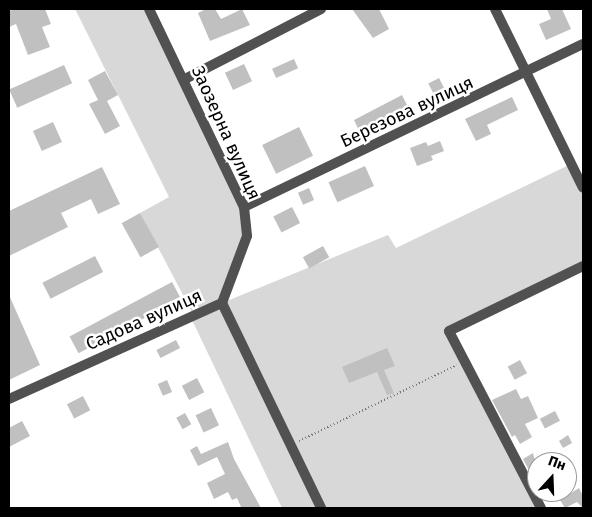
<!DOCTYPE html>
<html>
<head>
<meta charset="utf-8">
<style>
	body { margin:0 }
	#map { position:relative; width:592px; height:517px; overflow:hidden; background:#fff; font-family:"Fira Sans",sans-serif }
	div>[style] { position:absolute }
	[style*='--x'] { left:calc(var(--x)*1px); top:calc(var(--y)*1px); width:calc(var(--w)*1px); rotate:calc(var(--a)*1deg) }
	.green>* { inset:0; background:#d8d8d8 }
	.building>* { inset:0; background:#c0c0c0; transform-origin:0 0 }
	.path>* { height:2px; margin-top:-1px; transform-origin:0; background:repeating-linear-gradient(90deg,#737373 0 1px,transparent 0 3.5px) }
	.street>* { height:10px; margin:-5px; padding:0 5px; transform-origin:5px; border-radius:5px; background:#515151 }
	span { translate:-50% -50%; white-space:nowrap; text-align:center; line-height:1.15; -webkit-text-stroke:5px #fff; paint-order:stroke }
	.street-label { font-size:18px; color:#000 }
	.frame { position:absolute; inset:0; border:10px solid #000; pointer-events:none }
	.north { position:absolute; left:527px; top:452px; width:50px; height:50px; box-sizing:border-box; background:#fff; border:1px solid #999; border-radius:50%; rotate:20deg; font-size:14px; font-weight:700; line-height:20px; text-align:center; color:#000 }
	.north::after { content:''; display:block; margin:auto; width:18px; height:22px; background:#000; clip-path:polygon(50% 0,100% 100%,50% 72%,0 100%) }
</style>
</head>
<body>
<div id="map">
	<div class="green">
		<i style="clip-path:polygon(75px 9px,149px 9px,244px 207px,247px 236px,222px 303px,388px 235px,396px 248px,571px 164px,583px 188px,583px 264px,449px 331px,536px 508px,282px 508px,192px 320px,194px 316px,140px 213px,169px 197px)"></i>
	</div>
	<div class="building">
		<i style="clip-path:polygon(15px 9px,45px 9px,51px 24px,42px 27px,50px 47px,28px 55px,16px 24px,9px 27px,9px 11px)"></i>
		<i style="clip-path:polygon(206px 9px,215px 9px,221px 19px,242px 9px,250px 25px,210px 41px,198px 13px)"></i>
		<i style="clip-path:polygon(352px 9px,379px 9px,389px 29px,373px 38px)"></i>
		<i style="clip-path:polygon(547px 9px,562px 9px,571px 29px,546px 40px,539px 24px,551px 19px)"></i>
		<i style="left:294px;top:59px;width:10px;height:24px;rotate:66deg"></i>
		<i style="left:244px;top:64px;width:19px;height:21px;rotate:65deg"></i>
		<i style="left:64px;top:65px;width:20px;height:60px;rotate:66deg"></i>
		<i style="clip-path:polygon(105px 71px,118px 95px,107px 101px,120px 126px,105px 134px,89px 104px,98px 100px,88px 80px)"></i>
		<i style="left:439px;top:78px;width:16px;height:12px;rotate:63deg"></i>
		<i style="clip-path:polygon(402px 95px,409px 109px,362px 137px,354px 120px)"></i>
		<i style="clip-path:polygon(512px 97px,518px 110px,487px 125px,491px 134px,476px 141px,465px 119px)"></i>
		<i style="left:53px;top:122px;width:22px;height:22px;rotate:66deg"></i>
		<i style="left:299px;top:127px;width:32px;height:41px;rotate:64deg"></i>
		<i style="clip-path:polygon(440px 141px,444px 151px,431px 156px,433px 160px,417px 166px,410px 148px,426px 142px,428px 146px)"></i>
		<i style="left:365px;top:166px;width:22px;height:40px;rotate:66deg"></i>
		<i style="clip-path:polygon(102px 167px,120px 204px,98px 214px,91px 199px,61px 213px,68px 227px,9px 256px,9px 211px)"></i>
		<i style="left:309px;top:188px;width:13px;height:12px;rotate:67deg"></i>
		<i style="left:292px;top:207px;width:18px;height:21px;rotate:63deg"></i>
		<i style="left:140px;top:213px;width:39px;height:21px;rotate:61deg"></i>
		<i style="left:323px;top:246px;width:13px;height:23px;rotate:61deg"></i>
		<i style="left:95px;top:256px;width:18px;height:59px;rotate:63deg"></i>
		<i style="left:172px;top:282px;width:19px;height:116px;rotate:62deg"></i>
		<i style="clip-path:polygon(9px 295px,40px 365px,9px 380px)"></i>
		<i style="left:176px;top:340px;width:9px;height:22px;rotate:63deg"></i>
		<i style="clip-path:polygon(387px 348px,395px 366px,384px 370px,394px 393px,387px 395px,377px 372px,349px 383px,342px 367px)"></i>
		<i style="left:520px;top:360px;width:15px;height:14px;rotate:62deg"></i>
		<i style="left:197px;top:378px;width:16px;height:17px;rotate:63deg"></i>
		<i style="left:167px;top:380px;width:13px;height:10px;rotate:67deg"></i>
		<i style="clip-path:polygon(516px 389px,521px 399px,528px 396px,538px 418px,525px 424px,532px 437px,520px 444px,515px 435px,512px 437px,492px 400px)"></i>
		<i style="left:83px;top:396px;width:16px;height:18px;rotate:63deg"></i>
		<i style="left:211px;top:408px;width:19px;height:17px;rotate:65deg"></i>
		<i style="left:555px;top:411px;width:11px;height:17px;rotate:63deg"></i>
		<i style="left:185px;top:413px;width:13px;height:10px;rotate:61deg"></i>
		<i style="clip-path:polygon(22px 421px,30px 436px,9px 447px,9px 428px)"></i>
		<i style="clip-path:polygon(568px 435px,572px 443px,563px 448px,559px 441px)"></i>
		<i style="clip-path:polygon(228px 442px,234px 459px,261px 508px,237px 508px,241px 507px,237px 498px,232px 500px,228px 492px,214px 499px,207px 483px,225px 474px,217px 457px,198px 466px,190px 450px,197px 446px,201px 454px)"></i>
		<i style="clip-path:polygon(533px 453px,537px 468px,530px 472px,523px 459px)"></i>
		<i style="clip-path:polygon(579px 488px,583px 496px,583px 508px,577px 502px,565px 508px,560px 500px)"></i>
	</div>
	<div class="path">
		<i style="--x:299;--y:441;--w:175;--a:-25.7"></i>
	</div>
	<div class="street">
		<i style="--x:149;--y:9;--w:220;--a:64.4"></i>
		<i style="--x:244;--y:207;--w:29;--a:84"></i>
		<i style="--x:247;--y:236;--w:72;--a:110.5"></i>
		<i style="--x:495;--y:9;--w:199;--a:63.8"></i>
		<i style="--x:185;--y:79;--w:153;--a:-27.2"></i>
		<i style="--x:244;--y:207;--w:376;--a:-25.7"></i>
		<i style="--x:222;--y:303;--w:228;--a:64.2"></i>
		<i style="--x:9;--y:399;--w:234;--a:-24.3"></i>
		<i style="--x:541;--y:508;--w:199;--a:-117.5"></i>
		<i style="--x:449;--y:331;--w:149;--a:-25.9"></i>
	</div>
	<div class="street-label">
		<span style="left:407px;top:112px;rotate:-25deg">Березова вулиця</span>
		<span style="left:226px;top:133px;rotate:66deg">Заозерна вулиця</span>
		<span style="left:144px;top:320px;rotate:-24deg">Садова вулиця</span>
	</div>
	<div class="frame"></div>
	<div class="north">Пн</div>
</div>
</body>
</html>
